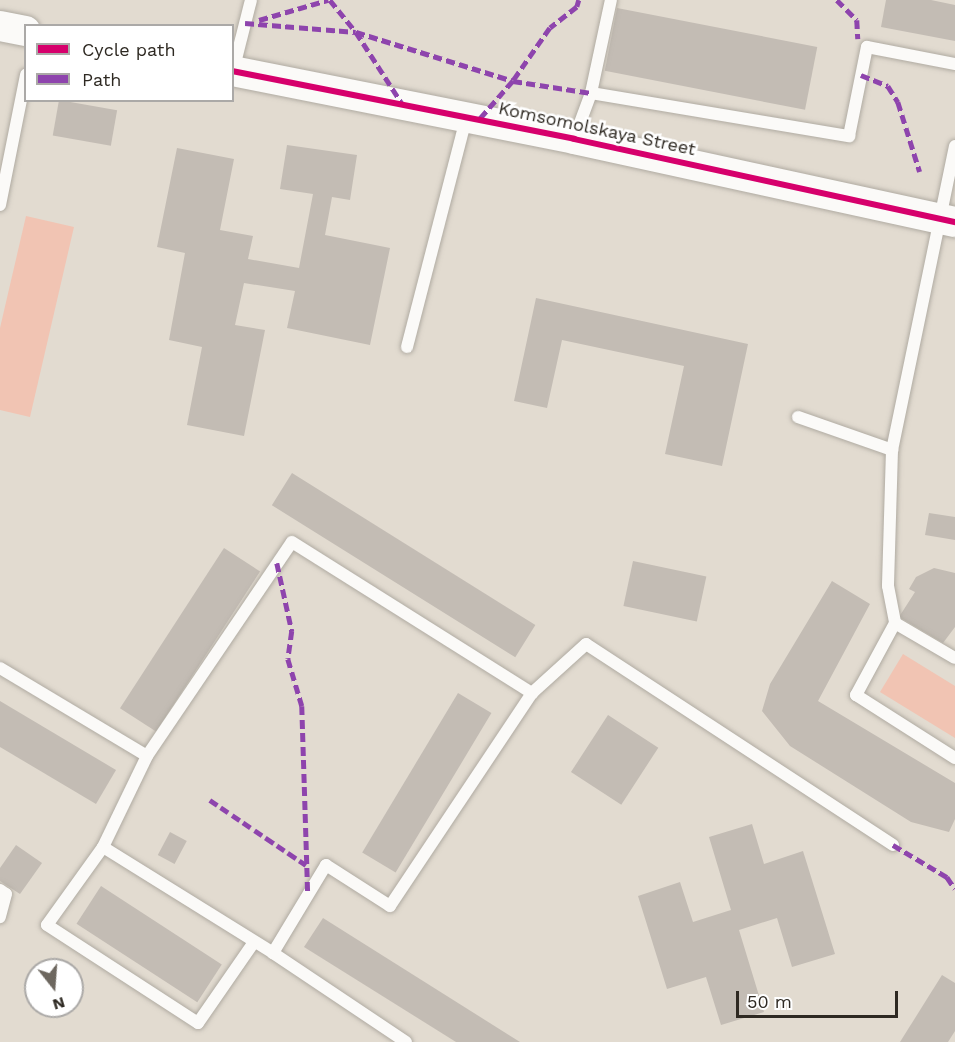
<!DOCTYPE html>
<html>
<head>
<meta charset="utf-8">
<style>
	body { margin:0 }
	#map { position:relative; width:955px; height:1042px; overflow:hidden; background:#e2dbd0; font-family:"Work Sans",sans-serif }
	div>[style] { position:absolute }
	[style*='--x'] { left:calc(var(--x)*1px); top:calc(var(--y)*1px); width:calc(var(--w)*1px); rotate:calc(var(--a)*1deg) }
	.green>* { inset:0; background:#f1c4b3 }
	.building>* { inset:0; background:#c3bcb4; transform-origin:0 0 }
	.roads { filter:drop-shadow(0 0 2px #b0aba2) drop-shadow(0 0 2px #b0aba2) }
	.service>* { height:12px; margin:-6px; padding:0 6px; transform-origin:6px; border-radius:6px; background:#fbfaf8 }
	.tertiary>* { height:30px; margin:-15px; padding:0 15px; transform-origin:15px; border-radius:15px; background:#fbfaf8 }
	.quiet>* { height:4.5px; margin-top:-2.25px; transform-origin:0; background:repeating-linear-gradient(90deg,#8e44ad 0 9px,transparent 0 13.5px) }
	.cycleway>* { height:6px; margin:-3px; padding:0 3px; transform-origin:3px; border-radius:3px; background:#d6006c }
	span { translate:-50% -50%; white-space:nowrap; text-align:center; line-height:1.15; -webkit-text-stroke:5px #fff; paint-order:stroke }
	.street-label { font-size:18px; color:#2e2922 }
	.legend { position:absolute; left:24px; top:24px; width:210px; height:78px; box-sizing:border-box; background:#fff; border:2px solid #aba9a7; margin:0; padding:8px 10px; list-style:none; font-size:18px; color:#2e2922 }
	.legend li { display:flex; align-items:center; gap:12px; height:30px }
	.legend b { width:30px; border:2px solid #aba9a7 }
	.north { position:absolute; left:24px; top:958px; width:60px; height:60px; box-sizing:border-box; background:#fff; border:2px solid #aba9a7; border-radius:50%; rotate:163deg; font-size:16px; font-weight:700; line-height:24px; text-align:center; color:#2e2922 }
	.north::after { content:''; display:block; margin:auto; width:21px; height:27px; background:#6d675f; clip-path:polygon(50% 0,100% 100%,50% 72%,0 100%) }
	.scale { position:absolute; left:736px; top:991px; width:162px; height:27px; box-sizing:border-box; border:3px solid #2e2922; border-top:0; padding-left:8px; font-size:18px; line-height:21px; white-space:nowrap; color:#2e2922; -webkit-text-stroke:4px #fff; paint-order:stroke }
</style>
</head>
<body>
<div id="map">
	<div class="green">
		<i style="clip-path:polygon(26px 216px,74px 227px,30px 417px,0 410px,0 328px)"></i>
		<i style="clip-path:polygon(903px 654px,955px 686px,955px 738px,880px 692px)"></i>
	</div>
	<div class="building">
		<i style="clip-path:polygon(886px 0,931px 0,955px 5px,955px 41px,881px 27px)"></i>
		<i style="left:617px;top:8px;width:204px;height:64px;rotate:11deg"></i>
		<i style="left:59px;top:100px;width:59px;height:36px;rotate:10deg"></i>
		<i style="clip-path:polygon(287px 145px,357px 155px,350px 200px,332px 197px,325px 235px,390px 248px,370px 345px,287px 328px,295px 291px,244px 283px,235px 325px,265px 330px,244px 436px,187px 425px,202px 347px,169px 340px,185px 253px,157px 247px,177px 148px,234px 159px,220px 230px,253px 236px,248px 259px,299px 268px,313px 194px,280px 189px)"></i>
		<i style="clip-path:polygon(536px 298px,748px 344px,722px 466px,665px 454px,684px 366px,562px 340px,547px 408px,514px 401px)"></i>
		<i style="left:292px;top:473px;width:287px;height:38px;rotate:32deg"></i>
		<i style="clip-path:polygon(929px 513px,955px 517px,955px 540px,925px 535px)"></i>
		<i style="left:224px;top:548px;width:43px;height:191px;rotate:33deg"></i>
		<i style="left:633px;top:561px;width:75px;height:46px;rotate:12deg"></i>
		<i style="clip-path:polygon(934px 568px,955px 573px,955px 627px,943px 643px,899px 617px,915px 592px,909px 589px,916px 577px)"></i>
		<i style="clip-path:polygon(832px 581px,870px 604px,818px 701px,955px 783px,955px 819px,949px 832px,911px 822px,790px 746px,762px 711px,770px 684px)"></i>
		<i style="left:458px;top:693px;width:39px;height:186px;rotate:31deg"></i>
		<i style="clip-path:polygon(0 701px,116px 770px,96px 804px,0 747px)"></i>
		<i style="left:608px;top:715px;width:60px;height:68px;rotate:33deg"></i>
		<i style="clip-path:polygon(752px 824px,764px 864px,803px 851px,835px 954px,792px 967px,777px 918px,739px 930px,764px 1012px,721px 1025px,706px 977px,667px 989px,638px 896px,680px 882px,693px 922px,731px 910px,709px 837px)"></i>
		<i style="left:170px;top:832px;width:19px;height:26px;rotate:28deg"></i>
		<i style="clip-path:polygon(16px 845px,42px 863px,20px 894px,0 881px,0 868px)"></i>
		<i style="left:101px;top:886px;width:144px;height:45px;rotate:33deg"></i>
		<i style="clip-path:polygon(323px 918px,520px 1042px,456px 1042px,304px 947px)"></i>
		<i style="clip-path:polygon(942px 975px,955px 983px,955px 1031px,948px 1042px,900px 1042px)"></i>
	</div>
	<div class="roads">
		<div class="service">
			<i style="--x:233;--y:71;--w:73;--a:-75.8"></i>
			<i style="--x:591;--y:93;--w:95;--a:-77.9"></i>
			<i style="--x:574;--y:139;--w:49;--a:-69.7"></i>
			<i style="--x:591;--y:93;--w:262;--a:9.5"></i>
			<i style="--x:849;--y:136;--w:91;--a:-78.6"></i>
			<i style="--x:867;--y:47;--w:90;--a:10.9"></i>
			<i style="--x:955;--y:146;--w:310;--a:101.7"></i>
			<i style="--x:892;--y:450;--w:136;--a:91.7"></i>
			<i style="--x:888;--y:586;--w:38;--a:79"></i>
			<i style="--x:895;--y:623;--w:82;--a:118.4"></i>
			<i style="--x:856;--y:695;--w:117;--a:32.5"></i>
			<i style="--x:0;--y:205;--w:133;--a:-78.7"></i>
			<i style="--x:407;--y:347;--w:236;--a:-75.5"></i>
			<i style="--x:798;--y:417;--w:100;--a:19.3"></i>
			<i style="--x:895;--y:623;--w:69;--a:30.3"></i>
			<i style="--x:0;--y:668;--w:171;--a:30.9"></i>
			<i style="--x:147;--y:756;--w:258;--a:-55.9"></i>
			<i style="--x:292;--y:542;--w:284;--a:32.2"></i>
			<i style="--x:532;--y:693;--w:256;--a:123.7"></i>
			<i style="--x:390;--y:906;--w:76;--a:-147.4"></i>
			<i style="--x:326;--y:865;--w:103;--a:121.1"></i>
			<i style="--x:273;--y:953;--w:160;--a:33.8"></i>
			<i style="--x:532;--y:693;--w:73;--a:-42.2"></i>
			<i style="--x:586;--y:644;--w:367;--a:33.2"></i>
			<i style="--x:147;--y:756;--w:101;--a:115.8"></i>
			<i style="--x:103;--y:847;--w:200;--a:31.9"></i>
			<i style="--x:103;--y:847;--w:96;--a:125.7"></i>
			<i style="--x:47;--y:925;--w:180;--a:33"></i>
			<i style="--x:198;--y:1023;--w:98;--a:-55.3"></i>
			<i style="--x:0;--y:890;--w:7;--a:34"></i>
			<i style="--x:6;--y:894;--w:24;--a:105"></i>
		</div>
		<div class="tertiary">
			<i style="--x:0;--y:26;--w:26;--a:11"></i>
			<i style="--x:232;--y:71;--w:349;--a:11.2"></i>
			<i style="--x:574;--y:139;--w:390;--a:12.3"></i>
		</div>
	</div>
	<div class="quiet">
		<i style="--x:330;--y:0;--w:41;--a:50.9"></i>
		<i style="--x:356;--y:32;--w:164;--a:17.3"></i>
		<i style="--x:513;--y:81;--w:52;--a:131.1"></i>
		<i style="--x:579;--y:0;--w:7;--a:106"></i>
		<i style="--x:577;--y:7;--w:34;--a:142"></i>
		<i style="--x:550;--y:28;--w:65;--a:124.9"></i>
		<i style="--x:513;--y:81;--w:79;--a:8.7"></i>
		<i style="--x:837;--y:0;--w:28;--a:45"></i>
		<i style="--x:857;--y:20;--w:19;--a:87"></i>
		<i style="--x:259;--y:20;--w:72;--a:-16.2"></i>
		<i style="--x:245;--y:23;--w:111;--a:4.6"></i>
		<i style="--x:356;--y:32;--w:87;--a:57.2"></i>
		<i style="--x:861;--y:75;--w:29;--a:22"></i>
		<i style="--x:888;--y:86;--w:19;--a:58"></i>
		<i style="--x:898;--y:102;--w:73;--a:72.6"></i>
		<i style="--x:277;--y:563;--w:70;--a:77.6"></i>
		<i style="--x:292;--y:631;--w:28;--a:98"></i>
		<i style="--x:288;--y:659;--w:49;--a:73.4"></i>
		<i style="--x:302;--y:706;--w:188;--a:88.2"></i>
		<i style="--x:210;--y:800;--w:116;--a:34.1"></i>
		<i style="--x:893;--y:845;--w:63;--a:30.7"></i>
		<i style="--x:947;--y:877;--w:14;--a:56"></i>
	</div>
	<div class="cycleway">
		<i style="--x:232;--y:71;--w:349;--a:11.2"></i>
		<i style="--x:574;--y:139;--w:390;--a:12.3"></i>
	</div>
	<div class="street-label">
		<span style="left:597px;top:129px;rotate:12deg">Komsomolskaya Street</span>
	</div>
	<ul class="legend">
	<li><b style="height:8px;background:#d6006c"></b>Cycle path</li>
	<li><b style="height:8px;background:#8e44ad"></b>Path</li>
	</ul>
	<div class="north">N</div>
	<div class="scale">50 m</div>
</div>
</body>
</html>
